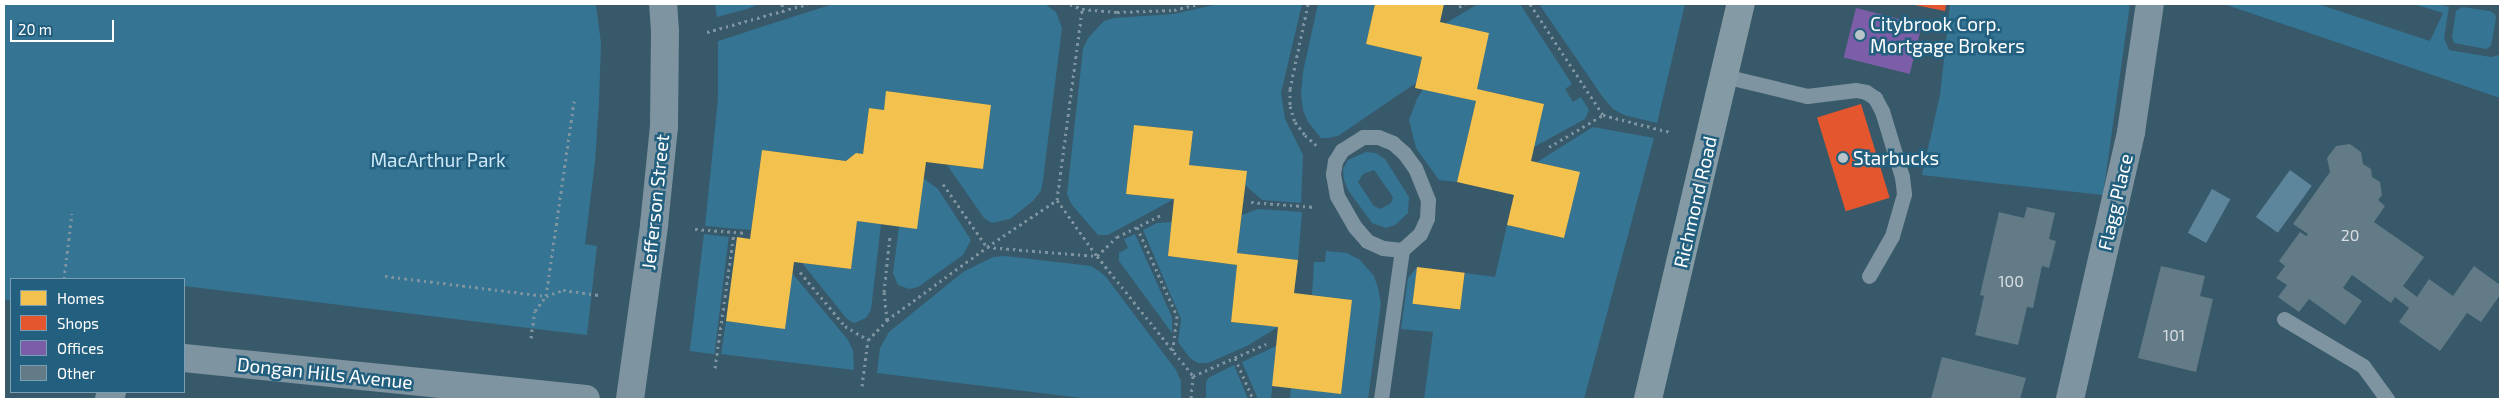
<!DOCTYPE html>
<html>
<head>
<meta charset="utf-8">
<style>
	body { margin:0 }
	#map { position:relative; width:2504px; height:403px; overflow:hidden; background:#385969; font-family:"Exo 2",sans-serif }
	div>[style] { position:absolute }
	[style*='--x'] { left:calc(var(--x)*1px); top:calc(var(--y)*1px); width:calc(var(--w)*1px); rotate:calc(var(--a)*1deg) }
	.green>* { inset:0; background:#357493; transform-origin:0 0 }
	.water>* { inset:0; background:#5d869c; transform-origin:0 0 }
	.homes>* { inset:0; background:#f2c14e; transform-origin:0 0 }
	.shops>* { inset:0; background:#e4572e; transform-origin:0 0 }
	.offices>* { inset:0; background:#7b5ea7; transform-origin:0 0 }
	.building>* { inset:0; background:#627b87 }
	.path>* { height:3px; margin-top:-1.5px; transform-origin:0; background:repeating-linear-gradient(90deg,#7e94a0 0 2.5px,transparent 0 6.5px) }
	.service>* { height:15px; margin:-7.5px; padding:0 7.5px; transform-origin:7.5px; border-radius:7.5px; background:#7e94a0 }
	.minor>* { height:28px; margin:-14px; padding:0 14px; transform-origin:14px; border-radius:14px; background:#7e94a0 }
	.secondary>* { height:28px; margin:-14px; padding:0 14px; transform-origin:14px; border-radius:14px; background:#849aa4 }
	.dots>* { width:14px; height:14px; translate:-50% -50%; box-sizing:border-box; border:2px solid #235f7e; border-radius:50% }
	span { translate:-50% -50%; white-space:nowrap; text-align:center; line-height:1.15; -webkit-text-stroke:5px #235f7e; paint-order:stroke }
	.number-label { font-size:16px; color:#d8dee1 }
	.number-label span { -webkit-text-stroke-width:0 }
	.poi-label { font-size:19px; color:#fff }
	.left { translate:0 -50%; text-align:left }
	.park-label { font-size:19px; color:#cce7f5 }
	.street-label { font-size:19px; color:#fff }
	.frame { position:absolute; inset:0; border:5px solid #fff; pointer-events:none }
	.legend { position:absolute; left:10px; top:278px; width:175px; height:115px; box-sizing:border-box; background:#235f7e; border:1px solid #7b9fb2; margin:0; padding:6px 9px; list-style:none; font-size:15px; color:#fff }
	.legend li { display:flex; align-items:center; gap:10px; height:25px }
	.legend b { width:25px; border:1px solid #7b9fb2 }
	.scale { position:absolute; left:10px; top:20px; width:104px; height:22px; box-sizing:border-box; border:2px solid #fff; border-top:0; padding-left:6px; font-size:15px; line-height:18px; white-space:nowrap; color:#fff; -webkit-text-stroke:4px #235f7e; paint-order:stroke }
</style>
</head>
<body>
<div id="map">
	<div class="green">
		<i style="clip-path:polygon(4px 4px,596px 4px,601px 43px,599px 102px,595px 162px,585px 244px,597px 246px,587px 335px,184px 286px,184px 279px,11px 279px,11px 301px,4px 299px)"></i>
		<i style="clip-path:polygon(715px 4px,759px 4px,747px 9px,717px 17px)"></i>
		<i style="clip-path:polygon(833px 4px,1045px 4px,1056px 12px,1062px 28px,1043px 180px,1041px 191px,1033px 201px,1010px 219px,992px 223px,984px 218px,947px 165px,983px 169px,991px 105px,887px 91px,884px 110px,869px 108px,863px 154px,856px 153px,846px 161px,762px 150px,751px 230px,705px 226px,718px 99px,718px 41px)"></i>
		<i style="clip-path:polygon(1218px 4px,1302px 4px,1281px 93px,1285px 119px,1303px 155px,1301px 203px,1262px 200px,1245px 185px,1246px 171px,1189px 165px,1193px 131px,1134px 125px,1126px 194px,1174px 199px,1108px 235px,1098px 235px,1072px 205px,1067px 194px,1083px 49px,1088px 38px,1104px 21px,1113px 18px,1174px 14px)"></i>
		<i style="clip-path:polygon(1318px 4px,1375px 4px,1366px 44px,1422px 57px,1416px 83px,1338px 136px,1328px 138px,1321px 138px,1308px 122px,1303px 110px,1301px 94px,1303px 72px)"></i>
		<i style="clip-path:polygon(1478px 4px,1520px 4px,1572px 84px,1565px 89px,1573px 102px,1581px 97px,1589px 110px,1585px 119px,1534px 147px,1544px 104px,1477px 89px,1446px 23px)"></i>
		<i style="clip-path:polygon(1539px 4px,1685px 4px,1657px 123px,1624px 115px,1613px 109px,1602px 96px)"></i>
		<i style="clip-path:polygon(1950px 4px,2130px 4px,2103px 195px,1922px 175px,1940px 95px)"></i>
		<i style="clip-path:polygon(2224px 4px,2318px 4px,2430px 41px,2443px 13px,2414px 4px,2438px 4px,2449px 7px,2444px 38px,2449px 50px,2491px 57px,2499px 55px,2500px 50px,2500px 98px)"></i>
		<i style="clip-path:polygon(2462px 7px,2490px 11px,2495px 14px,2496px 18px,2491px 46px,2486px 49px,2454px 43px,2452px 37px,2456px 11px)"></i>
		<i style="clip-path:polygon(1423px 89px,1476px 101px,1457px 182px,1439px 180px,1416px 148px,1409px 120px,1417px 99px)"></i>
		<i style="clip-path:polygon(1593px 127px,1654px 138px,1584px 399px,1424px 399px,1433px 332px,1401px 329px,1408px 278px,1417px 267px,1413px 304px,1460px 310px,1465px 273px,1495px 277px,1507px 225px,1564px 238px,1579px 172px,1537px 162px)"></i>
		<i style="clip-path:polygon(evenodd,1366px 152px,1376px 153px,1385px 159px,1409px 197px,1408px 213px,1395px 225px,1386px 228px,1372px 223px,1348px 190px,1344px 180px,1343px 169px,1348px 160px,1366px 152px,1374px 170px,1393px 197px,1391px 203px,1381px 209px,1374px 206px,1358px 182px,1363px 174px,1374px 170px)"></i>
		<i style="clip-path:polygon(923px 178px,938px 189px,971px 240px,963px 255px,918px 287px,909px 289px,898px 285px,893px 273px,899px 227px)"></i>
		<i style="clip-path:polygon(1258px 209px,1302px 212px,1298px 260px,1237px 253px,1242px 215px)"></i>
		<i style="clip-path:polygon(857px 221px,881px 224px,871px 310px,866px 318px,854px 323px,847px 319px,802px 263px,851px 269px)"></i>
		<i style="clip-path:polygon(1172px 222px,1168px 256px,1237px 265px,1231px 322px,1278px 327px,1247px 346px,1208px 363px,1198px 363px,1190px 358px,1178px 342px,1181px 319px,1143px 230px,1157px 223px)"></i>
		<i style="left:704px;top:234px;width:25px;height:118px;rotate:7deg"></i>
		<i style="clip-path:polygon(1135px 234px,1172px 317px,1172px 333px,1119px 261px,1119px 253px,1128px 248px,1124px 239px)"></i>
		<i style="clip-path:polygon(1326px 251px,1347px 253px,1360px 260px,1374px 276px,1378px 288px,1381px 303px,1368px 399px,1290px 399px,1291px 388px,1341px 393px,1352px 300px,1312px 295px,1314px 262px,1325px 262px)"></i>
		<i style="clip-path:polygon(1005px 256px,1091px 266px,1099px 271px,1106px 277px,1176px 370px,1181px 381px,1181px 399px,1090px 399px,877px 373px,880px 348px,889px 332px,963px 272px,993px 257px)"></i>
		<i style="clip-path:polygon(792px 273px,848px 340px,853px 351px,854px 370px,721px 354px,726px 321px,785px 328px)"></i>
		<i style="clip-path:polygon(1276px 346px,1271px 399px,1258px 399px,1242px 362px)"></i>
		<i style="clip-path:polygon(1234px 365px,1248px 399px,1206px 399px,1206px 383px,1208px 378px)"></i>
	</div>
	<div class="water">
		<i style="left:2290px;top:170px;width:27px;height:58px;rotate:36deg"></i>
		<i style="left:2212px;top:189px;width:21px;height:50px;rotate:29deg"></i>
	</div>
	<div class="homes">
		<i style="clip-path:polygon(1375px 4px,1444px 4px,1440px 22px,1489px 33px,1477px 89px,1544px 104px,1531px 161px,1580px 172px,1564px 238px,1507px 225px,1514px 195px,1457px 182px,1476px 101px,1415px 88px,1422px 57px,1366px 44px)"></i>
		<i style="clip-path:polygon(886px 91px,991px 105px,983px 169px,926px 162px,917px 229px,857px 221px,851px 269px,794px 262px,785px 329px,726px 321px,737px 237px,750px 239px,762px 150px,846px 161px,856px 153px,863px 154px,869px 108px,884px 110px)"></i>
		<i style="clip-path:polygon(1134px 125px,1193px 131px,1189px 165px,1247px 171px,1237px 253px,1298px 260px,1294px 293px,1352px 300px,1341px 394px,1272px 386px,1278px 327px,1231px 322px,1237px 265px,1168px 256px,1174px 199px,1126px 194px)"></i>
		<i style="left:1417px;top:267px;width:48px;height:37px;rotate:7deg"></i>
	</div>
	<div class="shops">
		<i style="clip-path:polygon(1910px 4px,1946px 4px,1945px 11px)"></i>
		<i style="left:1861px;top:104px;width:98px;height:46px;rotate:73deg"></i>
	</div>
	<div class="offices">
		<i style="left:1856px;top:8px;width:68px;height:51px;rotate:14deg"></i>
	</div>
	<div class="building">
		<i style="clip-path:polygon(2350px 144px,2361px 152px,2363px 164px,2371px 169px,2372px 177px,2380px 182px,2382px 195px,2378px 200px,2385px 206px,2374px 222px,2424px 257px,2403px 286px,2417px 297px,2429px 279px,2453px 296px,2474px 266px,2500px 285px,2500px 295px,2481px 322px,2467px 313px,2440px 351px,2399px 322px,2409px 308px,2395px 297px,2391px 303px,2352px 275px,2343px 288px,2362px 301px,2345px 325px,2309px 299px,2299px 312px,2278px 297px,2287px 285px,2276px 278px,2285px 266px,2279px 261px,2300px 232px,2306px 236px,2308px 234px,2293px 224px,2330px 172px,2327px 158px,2336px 146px)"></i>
		<i style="clip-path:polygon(2027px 207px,2055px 213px,2049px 239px,2056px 241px,2049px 268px,2042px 266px,2033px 308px,2027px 307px,2018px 345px,1975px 335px,1984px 296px,1980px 295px,1999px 212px,2024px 218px)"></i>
		<i style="clip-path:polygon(2161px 266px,2205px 276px,2200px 296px,2213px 299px,2196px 372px,2138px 358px)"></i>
		<i style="clip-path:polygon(1942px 357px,2026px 378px,2020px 399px,1931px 399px)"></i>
	</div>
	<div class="path">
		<i style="--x:782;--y:4;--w:8;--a:83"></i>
		<i style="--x:1070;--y:4;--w:13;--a:23"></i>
		<i style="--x:1082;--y:9;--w:35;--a:5"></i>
		<i style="--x:1117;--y:12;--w:57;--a:-2"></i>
		<i style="--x:1174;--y:10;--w:25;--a:-14"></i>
		<i style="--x:1308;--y:4;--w:87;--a:102"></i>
		<i style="--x:1290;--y:89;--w:17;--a:90"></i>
		<i style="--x:1290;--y:106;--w:17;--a:73"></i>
		<i style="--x:1295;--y:122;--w:16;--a:52"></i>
		<i style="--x:1305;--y:135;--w:15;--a:42"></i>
		<i style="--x:1530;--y:4;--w:133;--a:56.7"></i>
		<i style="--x:1603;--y:115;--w:69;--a:14.2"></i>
		<i style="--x:1459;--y:7;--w:7;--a:-27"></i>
		<i style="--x:707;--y:32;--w:104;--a:-15.6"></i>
		<i style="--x:1549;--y:147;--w:63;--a:-30.7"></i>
		<i style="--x:943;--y:184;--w:77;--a:55.1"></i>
		<i style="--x:987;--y:247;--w:84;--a:-33.9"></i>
		<i style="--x:1057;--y:200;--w:69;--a:54.5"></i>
		<i style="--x:1097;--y:256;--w:28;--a:-44"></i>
		<i style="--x:1117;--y:237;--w:49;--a:-26.6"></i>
		<i style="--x:1057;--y:200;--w:193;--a:-82.5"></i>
		<i style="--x:1251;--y:202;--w:64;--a:4.5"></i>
		<i style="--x:1137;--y:227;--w:98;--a:65.8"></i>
		<i style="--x:1177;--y:316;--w:35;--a:97"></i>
		<i style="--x:695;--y:229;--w:52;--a:4.4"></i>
		<i style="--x:800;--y:272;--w:70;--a:50.2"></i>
		<i style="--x:845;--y:326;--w:27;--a:31"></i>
		<i style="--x:385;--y:276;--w:162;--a:7.1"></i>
		<i style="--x:546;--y:296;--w:197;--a:-81.8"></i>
		<i style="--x:64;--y:279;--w:66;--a:-83.1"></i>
		<i style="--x:887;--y:320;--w:28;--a:-96"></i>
		<i style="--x:884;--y:292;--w:56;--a:-83.9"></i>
		<i style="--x:531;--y:338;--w:27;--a:-82"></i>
		<i style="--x:535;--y:311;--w:19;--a:-54"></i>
		<i style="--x:546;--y:296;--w:18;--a:-19"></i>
		<i style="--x:563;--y:290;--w:36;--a:8"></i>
		<i style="--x:1235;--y:358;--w:45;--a:66.3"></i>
		<i style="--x:715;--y:368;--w:137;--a:-82"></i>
		<i style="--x:1193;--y:376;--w:80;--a:-23.7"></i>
		<i style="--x:862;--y:386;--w:46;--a:-82.6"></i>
		<i style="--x:868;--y:340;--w:28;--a:-46"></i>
		<i style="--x:887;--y:320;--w:124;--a:-36.1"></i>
		<i style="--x:987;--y:247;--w:110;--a:4.7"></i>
		<i style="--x:1097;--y:256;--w:154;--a:51.3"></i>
		<i style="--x:1193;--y:376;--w:23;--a:95"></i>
	</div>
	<div class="service">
		<i style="--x:1724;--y:76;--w:85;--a:13.5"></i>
		<i style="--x:1807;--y:96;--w:49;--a:-7"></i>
		<i style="--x:1856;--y:90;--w:10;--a:11"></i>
		<i style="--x:1866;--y:92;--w:11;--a:34"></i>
		<i style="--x:1875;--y:98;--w:15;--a:62"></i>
		<i style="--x:1882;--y:111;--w:69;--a:73.1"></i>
		<i style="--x:1902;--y:177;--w:17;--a:83"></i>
		<i style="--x:1904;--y:194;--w:44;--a:105.9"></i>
		<i style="--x:1892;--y:236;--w:46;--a:119.9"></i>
		<i style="--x:2284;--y:319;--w:92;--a:30.7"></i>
		<i style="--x:2363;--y:366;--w:41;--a:54"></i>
		<i style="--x:1381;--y:399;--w:150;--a:-82"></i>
		<i style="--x:1402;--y:250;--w:24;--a:-42"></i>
		<i style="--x:1420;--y:234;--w:17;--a:-66"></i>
		<i style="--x:1427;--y:218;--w:18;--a:-87"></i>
		<i style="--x:1428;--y:200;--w:35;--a:-112"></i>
		<i style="--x:1415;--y:168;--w:19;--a:-126"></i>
		<i style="--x:1404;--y:153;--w:15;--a:-138"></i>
		<i style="--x:1393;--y:143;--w:16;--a:-158"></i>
		<i style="--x:1378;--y:137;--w:15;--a:180"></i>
		<i style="--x:1363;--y:137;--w:25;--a:148"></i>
		<i style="--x:1342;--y:150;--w:13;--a:122"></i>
		<i style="--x:1335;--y:161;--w:13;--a:99"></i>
		<i style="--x:1333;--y:174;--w:22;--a:80"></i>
		<i style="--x:1337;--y:196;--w:36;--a:60"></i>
		<i style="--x:1355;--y:227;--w:18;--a:49"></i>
		<i style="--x:1367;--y:241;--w:17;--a:24"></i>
		<i style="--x:1383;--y:248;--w:19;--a:6"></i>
	</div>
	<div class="minor">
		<i style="--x:184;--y:358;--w:404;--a:5.8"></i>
		<i style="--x:109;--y:399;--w:8;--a:-67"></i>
		<i style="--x:630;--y:399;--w:176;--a:-82.1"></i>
		<i style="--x:654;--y:225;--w:99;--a:-84.2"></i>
		<i style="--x:664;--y:127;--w:96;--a:-89.4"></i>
		<i style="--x:665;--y:31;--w:27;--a:-94"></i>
		<i style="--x:2070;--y:399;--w:274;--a:-77.1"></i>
		<i style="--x:2131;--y:132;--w:129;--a:-81.6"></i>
	</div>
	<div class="secondary">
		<i style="--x:1648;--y:399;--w:406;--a:-76.8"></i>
	</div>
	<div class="dots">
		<i style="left:1860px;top:35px;background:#b9c5ca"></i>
		<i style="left:1843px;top:158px;background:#b9c5ca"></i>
	</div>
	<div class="number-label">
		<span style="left:2350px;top:235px">20</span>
		<span style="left:2011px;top:281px">100</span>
		<span style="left:2174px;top:335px">101</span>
	</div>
	<div class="poi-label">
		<span class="left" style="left:1870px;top:35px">Citybrook Corp.<br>Mortgage Brokers</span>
		<span class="left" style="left:1853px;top:158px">Starbucks</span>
	</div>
	<div class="park-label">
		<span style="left:438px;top:160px">MacArthur Park</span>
	</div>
	<div class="street-label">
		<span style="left:655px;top:202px;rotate:-84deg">Jefferson Street</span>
		<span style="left:1695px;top:202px;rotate:-77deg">Richmond Road</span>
		<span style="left:2115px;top:202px;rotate:-77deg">Flagg Place</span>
		<span style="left:325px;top:373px;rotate:6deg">Dongan Hills Avenue</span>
	</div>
	<div class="frame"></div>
	<ul class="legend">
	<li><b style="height:14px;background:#f2c14e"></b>Homes</li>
	<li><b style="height:14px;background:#e4572e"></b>Shops</li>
	<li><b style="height:14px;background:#7b5ea7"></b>Offices</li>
	<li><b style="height:14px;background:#627b87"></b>Other</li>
	</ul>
	<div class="scale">20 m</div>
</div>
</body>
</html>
